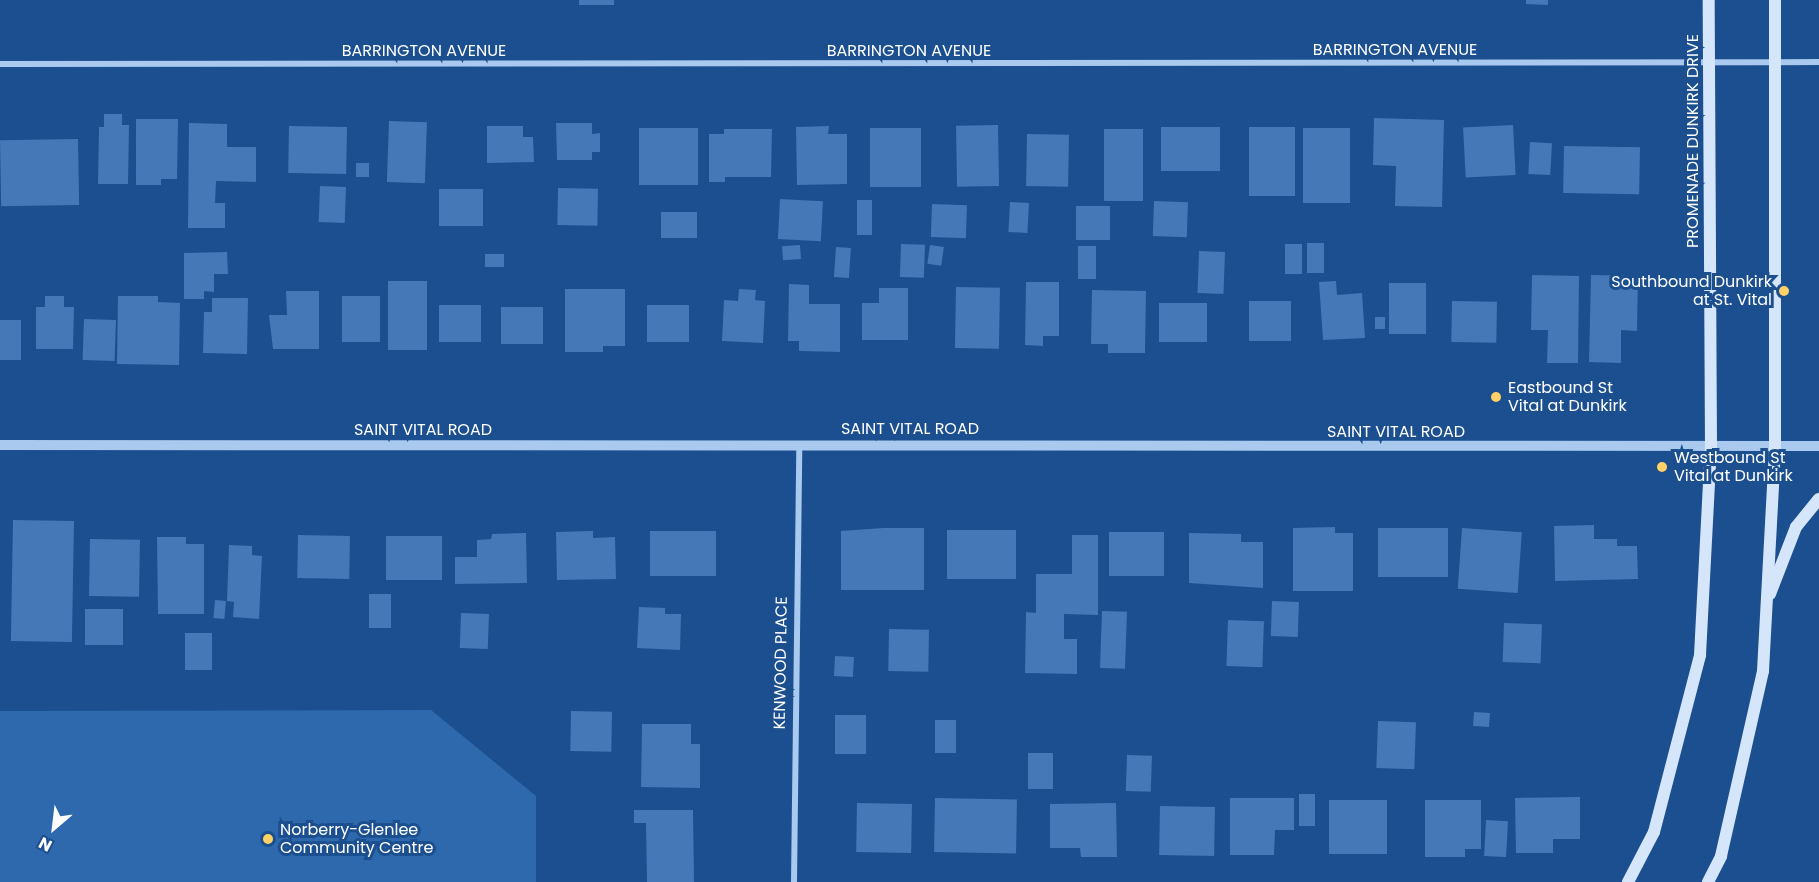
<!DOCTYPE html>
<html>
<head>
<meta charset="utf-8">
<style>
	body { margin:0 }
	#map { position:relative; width:1819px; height:882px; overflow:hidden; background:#1b4f8f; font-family:Poppins,sans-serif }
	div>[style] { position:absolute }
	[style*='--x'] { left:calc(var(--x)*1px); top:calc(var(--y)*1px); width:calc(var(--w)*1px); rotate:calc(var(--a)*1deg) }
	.green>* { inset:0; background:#2e69ad }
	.building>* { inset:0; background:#4478b7; transform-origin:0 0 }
	.minor>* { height:6px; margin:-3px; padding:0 3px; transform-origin:3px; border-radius:3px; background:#a9c9ee }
	.tertiary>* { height:10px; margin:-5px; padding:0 5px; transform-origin:5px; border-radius:5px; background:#a9c9ee }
	.secondary>* { height:12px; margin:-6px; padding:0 6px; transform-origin:6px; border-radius:6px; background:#d6e6fa }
	.dots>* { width:16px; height:16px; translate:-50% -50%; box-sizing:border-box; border:3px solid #1b4f8f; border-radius:50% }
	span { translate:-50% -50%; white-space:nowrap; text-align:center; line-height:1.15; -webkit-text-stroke:6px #1b4f8f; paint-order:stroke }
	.street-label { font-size:16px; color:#fff }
	.poi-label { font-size:16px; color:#fff }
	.right { translate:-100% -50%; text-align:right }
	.left { translate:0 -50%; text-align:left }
	.north { position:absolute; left:24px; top:798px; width:60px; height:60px; -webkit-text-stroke:4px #1b4f8f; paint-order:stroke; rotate:208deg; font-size:16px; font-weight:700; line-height:24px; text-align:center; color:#fff }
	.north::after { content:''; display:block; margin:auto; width:21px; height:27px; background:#fff; clip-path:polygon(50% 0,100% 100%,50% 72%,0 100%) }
</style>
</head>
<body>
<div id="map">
	<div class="green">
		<i style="clip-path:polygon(431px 710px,536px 796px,536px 882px,0 882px,0 711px)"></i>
	</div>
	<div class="building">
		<i style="left:579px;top:0;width:35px;height:5px"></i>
		<i style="clip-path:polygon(1526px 0,1548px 0,1548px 5px,1526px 4px)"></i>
		<i style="clip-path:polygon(104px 114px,122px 114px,122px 125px,129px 125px,128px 184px,98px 184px,99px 127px,104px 127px)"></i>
		<i style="clip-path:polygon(1374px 118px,1444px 120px,1442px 207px,1395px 206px,1396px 166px,1373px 165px)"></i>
		<i style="clip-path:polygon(136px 119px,178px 119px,177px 179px,161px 179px,161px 185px,136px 185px)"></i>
		<i style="left:389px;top:121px;width:38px;height:61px;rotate:2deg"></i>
		<i style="clip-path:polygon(189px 123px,227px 124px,227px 147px,256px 147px,256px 182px,216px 181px,215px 203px,225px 203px,225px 228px,188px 228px)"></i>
		<i style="clip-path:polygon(556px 123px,592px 123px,592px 134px,600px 133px,600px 152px,592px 152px,592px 160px,557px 160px)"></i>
		<i style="left:998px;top:125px;width:61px;height:42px;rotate:89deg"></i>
		<i style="left:1513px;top:125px;width:50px;height:50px;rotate:87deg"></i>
		<i style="left:289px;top:126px;width:58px;height:47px;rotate:1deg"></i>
		<i style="clip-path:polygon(487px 126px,523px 126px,523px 137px,533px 137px,534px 162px,487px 163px)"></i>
		<i style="clip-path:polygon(829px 126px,828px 134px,847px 134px,847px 184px,797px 185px,796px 127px)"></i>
		<i style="left:1220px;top:127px;width:44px;height:59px;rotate:90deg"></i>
		<i style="left:1249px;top:127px;width:46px;height:69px"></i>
		<i style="left:639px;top:128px;width:59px;height:57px"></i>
		<i style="left:870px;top:128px;width:51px;height:59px"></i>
		<i style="left:1303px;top:128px;width:47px;height:75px"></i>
		<i style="clip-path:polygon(724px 129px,772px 129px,771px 177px,725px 177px,725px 182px,709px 182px,709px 134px,724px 134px)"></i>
		<i style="left:1104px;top:129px;width:39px;height:72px"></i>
		<i style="left:1027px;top:134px;width:42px;height:52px;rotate:1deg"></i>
		<i style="left:78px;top:139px;width:66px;height:78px;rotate:89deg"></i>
		<i style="left:1530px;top:142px;width:22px;height:32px;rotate:3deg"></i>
		<i style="left:1564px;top:146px;width:76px;height:47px;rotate:1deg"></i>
		<i style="left:356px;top:163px;width:13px;height:14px"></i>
		<i style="left:320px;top:186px;width:26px;height:36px;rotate:2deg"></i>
		<i style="left:558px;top:188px;width:40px;height:37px;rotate:1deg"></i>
		<i style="left:439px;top:189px;width:44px;height:37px"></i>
		<i style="left:780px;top:199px;width:43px;height:40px;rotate:3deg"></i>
		<i style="left:857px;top:200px;width:15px;height:35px"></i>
		<i style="left:1154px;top:201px;width:34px;height:35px;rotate:2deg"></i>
		<i style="left:1010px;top:202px;width:19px;height:30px;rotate:3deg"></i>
		<i style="left:932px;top:204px;width:35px;height:33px;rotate:2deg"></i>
		<i style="left:1076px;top:206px;width:34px;height:34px"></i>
		<i style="left:697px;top:212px;width:26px;height:36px;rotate:90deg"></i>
		<i style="left:1307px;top:243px;width:17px;height:30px"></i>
		<i style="left:901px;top:244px;width:24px;height:33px;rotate:2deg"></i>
		<i style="left:1285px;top:244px;width:17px;height:30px"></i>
		<i style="left:800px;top:245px;width:14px;height:18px;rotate:86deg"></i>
		<i style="left:930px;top:245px;width:14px;height:19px;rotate:8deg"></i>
		<i style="left:1078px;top:246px;width:18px;height:33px"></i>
		<i style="left:836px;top:247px;width:15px;height:30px;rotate:4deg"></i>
		<i style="left:1199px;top:251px;width:26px;height:42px;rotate:2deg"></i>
		<i style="clip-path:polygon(227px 252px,228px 274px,214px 274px,214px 292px,204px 291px,204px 299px,184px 299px,184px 253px)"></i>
		<i style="left:485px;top:254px;width:19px;height:13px"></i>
		<i style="clip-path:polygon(1532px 275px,1579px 276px,1578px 363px,1547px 363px,1548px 330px,1531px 330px)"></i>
		<i style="clip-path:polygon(1591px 275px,1638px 276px,1637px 331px,1621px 330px,1621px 363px,1589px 362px)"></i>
		<i style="left:388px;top:281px;width:39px;height:69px"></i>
		<i style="clip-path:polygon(1336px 281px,1337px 295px,1362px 293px,1365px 338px,1323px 340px,1319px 282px)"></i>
		<i style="clip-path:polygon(1026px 282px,1059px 282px,1059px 336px,1043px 336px,1043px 346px,1025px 345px)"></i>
		<i style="left:1389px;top:283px;width:37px;height:51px"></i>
		<i style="clip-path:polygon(789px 284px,809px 285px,809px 304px,840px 304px,840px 352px,799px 351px,799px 341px,788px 341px)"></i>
		<i style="left:956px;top:287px;width:44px;height:61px;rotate:1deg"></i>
		<i style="clip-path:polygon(879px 288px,908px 288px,908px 340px,862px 340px,862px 303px,879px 303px)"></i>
		<i style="clip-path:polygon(565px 289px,625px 289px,625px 346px,603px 346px,603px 352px,565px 352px)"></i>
		<i style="clip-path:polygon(739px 289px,756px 290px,755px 300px,765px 301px,763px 343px,722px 341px,724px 300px,738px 301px)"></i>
		<i style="clip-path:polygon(1092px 290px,1146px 291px,1145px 353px,1108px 353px,1108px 344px,1091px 344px)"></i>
		<i style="clip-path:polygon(286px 291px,319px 291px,319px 349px,273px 349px,269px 315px,287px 315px)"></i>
		<i style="clip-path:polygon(45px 296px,64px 296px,64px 307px,74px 307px,73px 349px,36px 349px,36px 307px,45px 307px)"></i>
		<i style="clip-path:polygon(118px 296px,158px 296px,158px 302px,180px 303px,179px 365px,117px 364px)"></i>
		<i style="left:342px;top:296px;width:38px;height:46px"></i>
		<i style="clip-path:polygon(212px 298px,248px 298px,247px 354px,203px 353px,204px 312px,212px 312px)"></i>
		<i style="left:1249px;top:301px;width:42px;height:40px"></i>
		<i style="left:1452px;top:301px;width:45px;height:41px;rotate:1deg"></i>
		<i style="left:1159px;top:303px;width:48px;height:39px"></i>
		<i style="left:439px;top:305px;width:42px;height:37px"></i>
		<i style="left:647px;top:305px;width:42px;height:37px"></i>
		<i style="left:501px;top:307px;width:42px;height:37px"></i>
		<i style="left:1375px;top:317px;width:10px;height:12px"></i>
		<i style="left:84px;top:319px;width:32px;height:41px;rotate:2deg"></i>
		<i style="left:0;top:320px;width:21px;height:40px"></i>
		<i style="left:13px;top:520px;width:61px;height:121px;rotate:1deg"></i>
		<i style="clip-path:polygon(1594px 525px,1594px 539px,1617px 539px,1617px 546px,1637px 546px,1638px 579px,1555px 581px,1554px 526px)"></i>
		<i style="clip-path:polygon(1335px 527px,1335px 533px,1353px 533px,1353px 591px,1293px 591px,1293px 528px)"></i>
		<i style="clip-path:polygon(883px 528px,924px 528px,924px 590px,841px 590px,841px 531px)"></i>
		<i style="left:1378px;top:528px;width:70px;height:49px"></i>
		<i style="left:1462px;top:528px;width:60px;height:61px;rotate:4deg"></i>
		<i style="left:947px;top:530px;width:69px;height:49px"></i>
		<i style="clip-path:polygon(593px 531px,593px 538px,615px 537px,616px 579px,557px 580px,556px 532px)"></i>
		<i style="left:650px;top:531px;width:66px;height:45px"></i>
		<i style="left:1109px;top:532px;width:55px;height:44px"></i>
		<i style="clip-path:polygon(526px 533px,527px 583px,455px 584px,455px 557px,477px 557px,477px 540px,491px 539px,492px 534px)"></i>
		<i style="clip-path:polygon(1189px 533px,1241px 534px,1241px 542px,1263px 542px,1263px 588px,1189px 583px)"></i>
		<i style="left:298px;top:535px;width:52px;height:43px;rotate:1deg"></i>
		<i style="clip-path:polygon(1072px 535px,1098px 535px,1098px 615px,1064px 614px,1064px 639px,1077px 639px,1077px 674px,1025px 673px,1026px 612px,1036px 613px,1036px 574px,1072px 574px)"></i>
		<i style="left:386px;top:536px;width:56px;height:44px"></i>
		<i style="clip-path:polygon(157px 537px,186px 537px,186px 544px,204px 544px,204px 614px,158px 614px)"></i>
		<i style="left:90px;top:539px;width:50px;height:57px;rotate:1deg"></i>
		<i style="clip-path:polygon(229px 545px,252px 546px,252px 555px,262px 556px,259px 619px,233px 617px,234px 602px,227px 601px)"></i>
		<i style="left:369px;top:594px;width:22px;height:34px"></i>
		<i style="left:215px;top:600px;width:11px;height:18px;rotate:5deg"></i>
		<i style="left:1272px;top:601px;width:27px;height:35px;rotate:2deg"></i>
		<i style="clip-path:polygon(639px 607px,665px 608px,665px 614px,681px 614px,680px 650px,637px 648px)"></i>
		<i style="left:85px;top:609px;width:38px;height:36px"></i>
		<i style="left:1102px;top:611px;width:25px;height:57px;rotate:2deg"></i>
		<i style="left:461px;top:613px;width:28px;height:35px;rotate:2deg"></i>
		<i style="left:1228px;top:620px;width:36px;height:46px;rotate:2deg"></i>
		<i style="left:1504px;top:623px;width:38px;height:39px;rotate:2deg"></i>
		<i style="left:889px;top:629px;width:40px;height:42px;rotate:1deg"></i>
		<i style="left:185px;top:633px;width:27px;height:37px"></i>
		<i style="left:835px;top:656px;width:19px;height:20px;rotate:3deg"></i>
		<i style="left:571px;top:711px;width:41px;height:40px;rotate:1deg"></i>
		<i style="left:1474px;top:712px;width:16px;height:14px;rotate:4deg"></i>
		<i style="left:835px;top:715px;width:31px;height:39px"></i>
		<i style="left:956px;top:720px;width:33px;height:21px;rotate:90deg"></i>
		<i style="left:1378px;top:721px;width:38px;height:47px;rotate:2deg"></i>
		<i style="clip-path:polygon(642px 724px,691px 724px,691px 744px,700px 744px,700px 788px,641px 787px)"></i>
		<i style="left:1028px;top:753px;width:25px;height:36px"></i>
		<i style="left:1127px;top:755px;width:25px;height:36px;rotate:2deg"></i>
		<i style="left:1299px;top:794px;width:16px;height:32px"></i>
		<i style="clip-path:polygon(1580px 797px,1580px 839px,1553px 839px,1553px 853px,1516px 853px,1515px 798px)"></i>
		<i style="left:935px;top:798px;width:82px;height:54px;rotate:1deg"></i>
		<i style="clip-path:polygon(1230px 798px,1294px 798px,1294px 830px,1275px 830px,1274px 855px,1230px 855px)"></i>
		<i style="left:1329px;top:800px;width:58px;height:54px"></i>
		<i style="clip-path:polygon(1425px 800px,1481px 800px,1481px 849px,1465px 849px,1465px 857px,1425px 857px)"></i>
		<i style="left:857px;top:803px;width:55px;height:49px;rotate:1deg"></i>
		<i style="clip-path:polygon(1116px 803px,1117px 857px,1081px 857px,1080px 848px,1050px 848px,1050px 804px)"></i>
		<i style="left:1160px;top:806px;width:55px;height:49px;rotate:1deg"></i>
		<i style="clip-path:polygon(634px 810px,693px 810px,694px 882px,647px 882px,646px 823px,634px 823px)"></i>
		<i style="left:1486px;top:820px;width:22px;height:36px;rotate:3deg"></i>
	</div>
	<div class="minor">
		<i style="--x:0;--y:64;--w:1819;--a:-0.06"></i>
		<i style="--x:794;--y:882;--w:437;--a:-89.3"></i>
	</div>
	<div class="tertiary">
		<i style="--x:0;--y:445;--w:1819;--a:0.03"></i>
	</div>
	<div class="secondary">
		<i style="--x:1770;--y:594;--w:72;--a:-68.8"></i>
		<i style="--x:1796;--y:527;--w:36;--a:-51"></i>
		<i style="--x:1628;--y:882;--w:56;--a:-62.5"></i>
		<i style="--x:1654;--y:832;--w:183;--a:-75.4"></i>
		<i style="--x:1700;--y:655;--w:208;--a:-87"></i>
		<i style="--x:1711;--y:447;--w:447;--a:-90.3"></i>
		<i style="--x:1708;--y:882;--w:29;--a:-63"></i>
		<i style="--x:1721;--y:856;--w:190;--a:-77.2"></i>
		<i style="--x:1763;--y:671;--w:225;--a:-86.9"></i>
		<i style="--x:1775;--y:446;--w:446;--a:-90"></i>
	</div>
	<div class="dots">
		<i style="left:1784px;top:291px;background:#ffd166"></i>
		<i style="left:1496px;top:397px;background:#ffd166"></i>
		<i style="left:1662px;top:467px;background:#ffd166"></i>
		<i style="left:268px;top:839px;background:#ffd166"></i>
	</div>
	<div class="street-label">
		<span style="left:1395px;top:50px">BARRINGTON AVENUE</span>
		<span style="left:424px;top:51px">BARRINGTON AVENUE</span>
		<span style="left:909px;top:51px">BARRINGTON AVENUE</span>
		<span style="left:1693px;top:141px;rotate:-90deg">PROMENADE DUNKIRK DRIVE</span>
		<span style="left:910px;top:429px">SAINT VITAL ROAD</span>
		<span style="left:423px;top:430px">SAINT VITAL ROAD</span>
		<span style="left:1396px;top:432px">SAINT VITAL ROAD</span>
		<span style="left:781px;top:663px;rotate:-89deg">KENWOOD PLACE</span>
	</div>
	<div class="poi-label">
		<span class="right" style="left:1772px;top:291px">Southbound Dunkirk<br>at St. Vital</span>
		<span class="left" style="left:1508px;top:397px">Eastbound St<br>Vital at Dunkirk</span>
		<span class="left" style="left:1674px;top:467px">Westbound St<br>Vital at Dunkirk</span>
		<span class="left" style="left:280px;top:839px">Norberry-Glenlee<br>Community Centre</span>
	</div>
	<div class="north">N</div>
</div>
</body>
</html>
